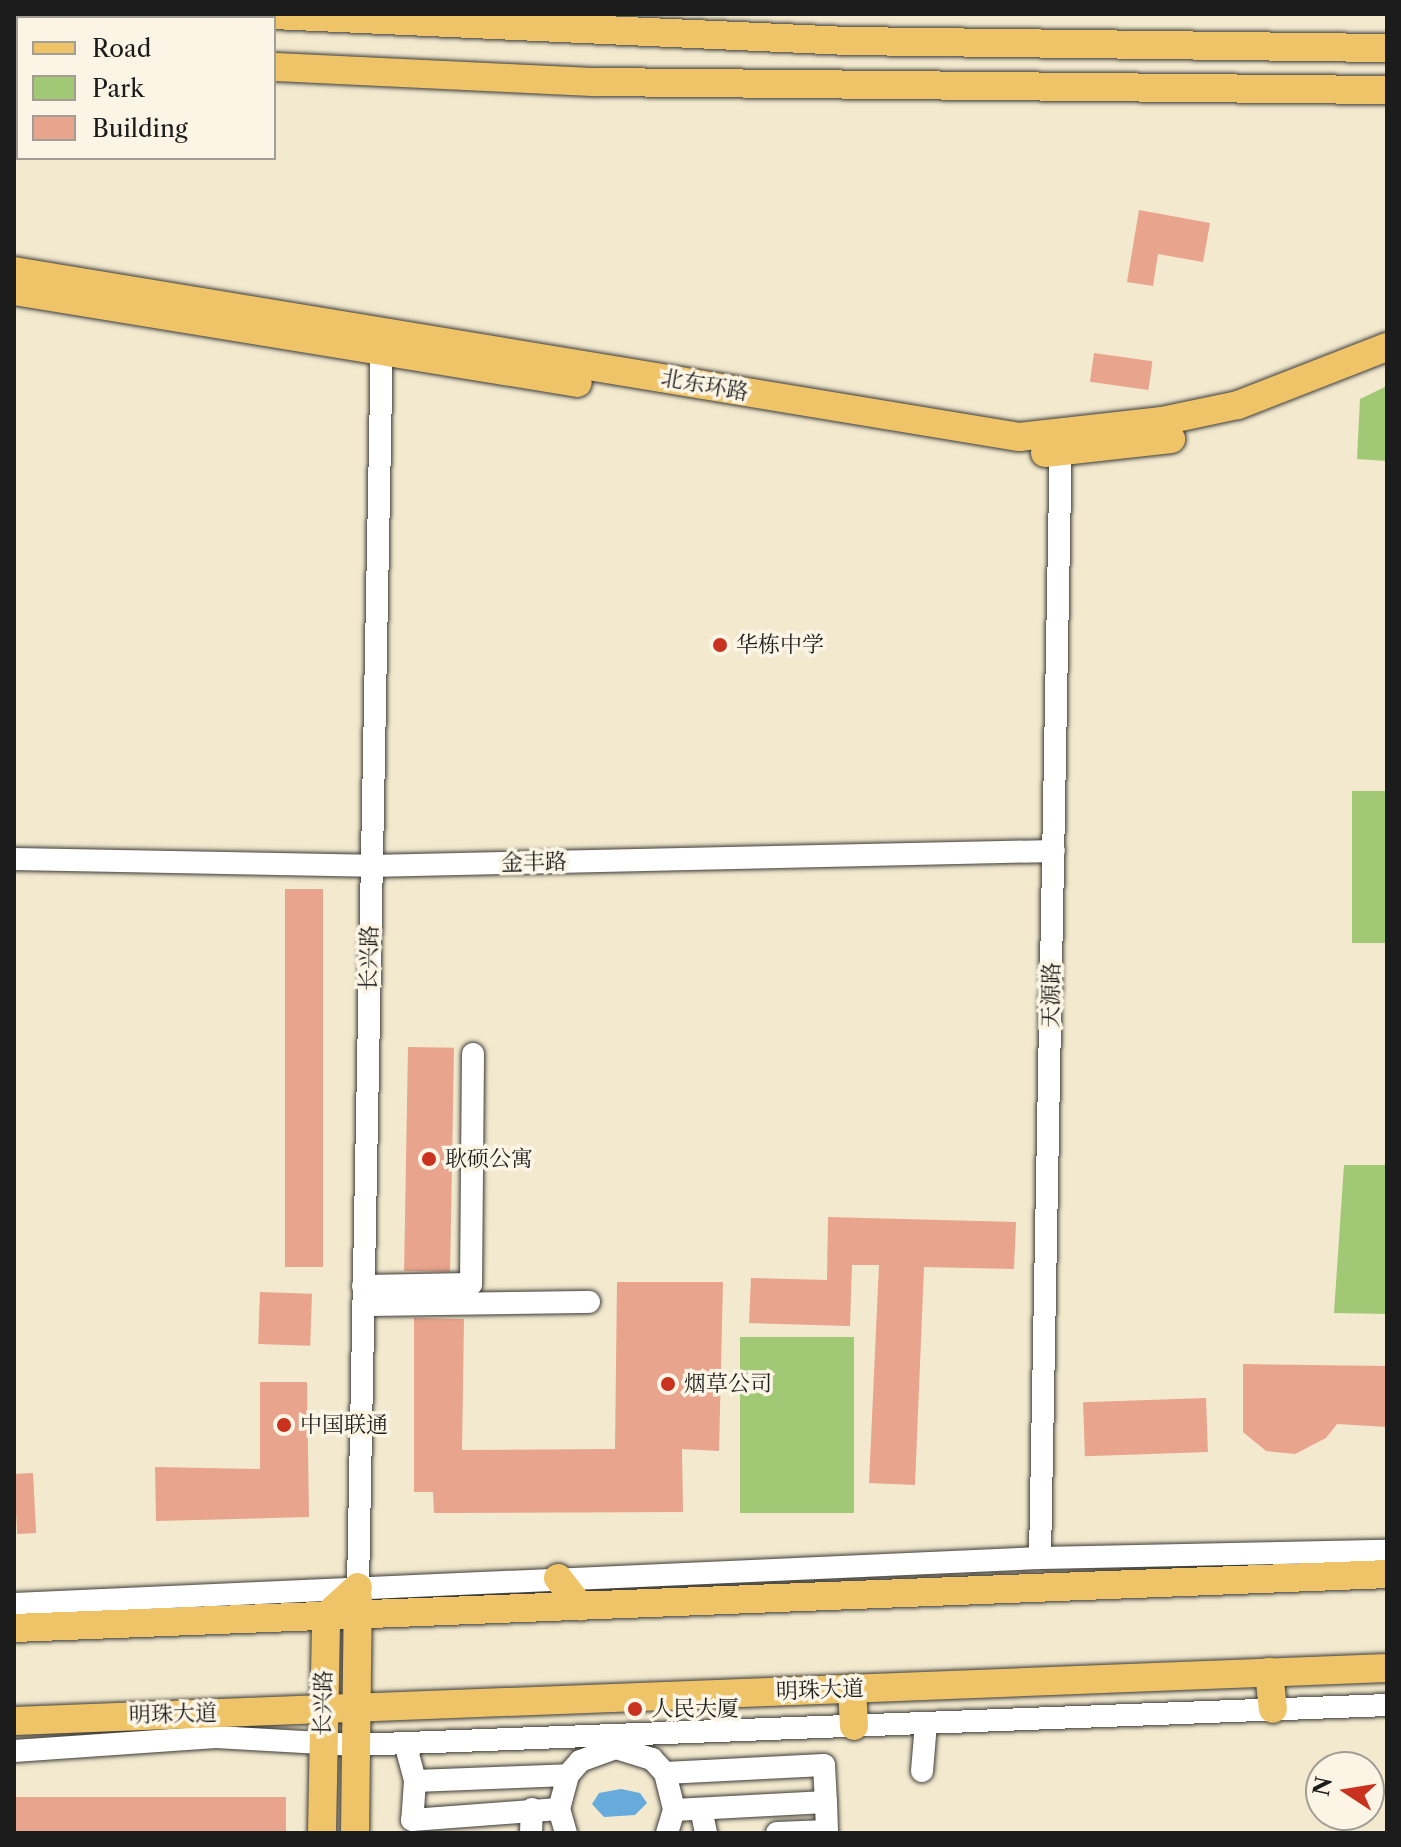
<!DOCTYPE html>
<html>
<head>
<meta charset="utf-8">
<style>
	body { margin:0 }
	#map { position:relative; width:1401px; height:1847px; overflow:hidden; background:#f2e9ce; font-family:"Libre Caslon Text","Noto Serif SC",serif }
	div>[style] { position:absolute }
	[style*='--x'] { left:calc(var(--x)*1px); top:calc(var(--y)*1px); width:calc(var(--w)*1px); rotate:calc(var(--a)*1deg) }
	.green>* { inset:0; background:#a1c975; transform-origin:0 0 }
	.water>* { inset:0; background:#67aadc }
	.building>* { inset:0; background:#e8a48c; transform-origin:0 0 }
	.roads { filter:drop-shadow(0 0 2px #3c3b37) drop-shadow(0 0 2px #3c3b37) }
	.minor>* { height:22px; margin:-11px; padding:0 11px; transform-origin:11px; border-radius:11px; background:#fff }
	.major>* { height:28px; margin:-14px; padding:0 14px; transform-origin:14px; border-radius:14px; background:#efc469 }
	.dots>* { width:22px; height:22px; translate:-50% -50%; box-sizing:border-box; border:4px solid #fcf5e5; border-radius:50% }
	span { translate:-50% -50%; white-space:nowrap; text-align:center; line-height:1.15; -webkit-text-stroke:7px #fcf5e5; paint-order:stroke }
	.street-label { font-size:22px; color:#1c1c1c }
	.poi-label { font-size:22px; color:#1c1c1c }
	.left { translate:0 -50%; text-align:left }
	.frame { position:absolute; inset:0; border:16px solid #1c1c1c; pointer-events:none }
	.legend { position:absolute; left:16px; top:16px; width:260px; height:144px; box-sizing:border-box; background:#fcf5e5; border:2px solid #a29e95; margin:0; padding:10px 14px; list-style:none; font-size:24px; color:#1c1c1c }
	.legend li { display:flex; align-items:center; gap:16px; height:40px }
	.legend b { width:40px; border:2px solid #a29e95 }
	.north { position:absolute; left:1305px; top:1751px; width:80px; height:80px; box-sizing:border-box; background:#fcf5e5; border:2px solid #a29e95; border-radius:50%; rotate:282deg; font-size:22px; font-weight:700; line-height:32px; text-align:center; color:#1c1c1c }
	.north::after { content:''; display:block; margin:auto; width:28px; height:36px; background:#c8321e; clip-path:polygon(50% 0,100% 100%,50% 72%,0 100%) }
</style>
</head>
<body>
<div id="map">
	<div class="green">
		<i style="clip-path:polygon(1387px 386px,1387px 461px,1357px 459px,1360px 399px)"></i>
		<i style="left:1352px;top:791px;width:35px;height:152px"></i>
		<i style="clip-path:polygon(1344px 1165px,1387px 1165px,1387px 1314px,1334px 1313px)"></i>
		<i style="left:740px;top:1337px;width:114px;height:176px"></i>
	</div>
	<div class="water">
		<i style="clip-path:polygon(621px 1789px,640px 1793px,647px 1803px,635px 1815px,604px 1817px,592px 1804px,599px 1793px)"></i>
	</div>
	<div class="building">
		<i style="clip-path:polygon(1139px 210px,1210px 223px,1203px 262px,1158px 254px,1153px 286px,1127px 282px)"></i>
		<i style="left:1094px;top:353px;width:59px;height:29px;rotate:8deg"></i>
		<i style="left:285px;top:889px;width:38px;height:378px"></i>
		<i style="left:408px;top:1047px;width:46px;height:224px;rotate:1deg"></i>
		<i style="clip-path:polygon(828px 1217px,1016px 1222px,1014px 1269px,924px 1267px,915px 1485px,869px 1483px,879px 1265px,852px 1265px,850px 1326px,749px 1323px,751px 1278px,827px 1280px)"></i>
		<i style="clip-path:polygon(617px 1282px,723px 1282px,719px 1451px,682px 1449px,683px 1512px,434px 1513px,433px 1492px,414px 1492px,414px 1318px,464px 1319px,462px 1450px,615px 1449px)"></i>
		<i style="left:260px;top:1292px;width:52px;height:52px;rotate:2deg"></i>
		<i style="clip-path:polygon(1243px 1364px,1387px 1366px,1387px 1427px,1337px 1424px,1326px 1438px,1295px 1454px,1266px 1451px,1243px 1432px)"></i>
		<i style="clip-path:polygon(260px 1382px,307px 1382px,309px 1517px,156px 1521px,155px 1467px,260px 1469px)"></i>
		<i style="left:1206px;top:1398px;width:54px;height:123px;rotate:88deg"></i>
		<i style="left:33px;top:1473px;width:60px;height:19px;rotate:87deg"></i>
		<i style="left:14px;top:1797px;width:272px;height:36px"></i>
	</div>
	<div class="roads">
		<div class="minor">
			<i style="--x:14;--y:859;--w:356;--a:1.1"></i>
			<i style="--x:370;--y:866;--w:684;--a:-1.26"></i>
			<i style="--x:363;--y:1286;--w:108;--a:-1.1"></i>
			<i style="--x:471;--y:1284;--w:230;--a:-89.5"></i>
			<i style="--x:363;--y:1305;--w:226;--a:-0.8"></i>
			<i style="--x:1040;--y:1558;--w:1123;--a:-88.93"></i>
			<i style="--x:358;--y:1587;--w:1250;--a:-88.9"></i>
			<i style="--x:14;--y:1604;--w:1027;--a:-2.57"></i>
			<i style="--x:1040;--y:1558;--w:347;--a:-1.2"></i>
			<i style="--x:405;--y:1743;--w:39;--a:75"></i>
			<i style="--x:415;--y:1781;--w:39;--a:94"></i>
			<i style="--x:412;--y:1820;--w:147;--a:-4.3"></i>
			<i style="--x:14;--y:1751;--w:202;--a:-4"></i>
			<i style="--x:216;--y:1737;--w:140;--a:3.3"></i>
			<i style="--x:356;--y:1745;--w:1032;--a:-2.22"></i>
			<i style="--x:922;--y:1771;--w:48;--a:-85.2"></i>
			<i style="--x:665;--y:1773;--w:159;--a:-2.9"></i>
			<i style="--x:824;--y:1765;--w:37;--a:87"></i>
			<i style="--x:826;--y:1802;--w:152;--a:177"></i>
			<i style="--x:415;--y:1781;--w:153;--a:-2.2"></i>
			<i style="--x:701;--y:1809;--w:25;--a:78"></i>
			<i style="--x:531;--y:1833;--w:24;--a:-88"></i>
			<i style="--x:566;--y:1833;--w:25;--a:-106"></i>
			<i style="--x:559;--y:1809;--w:35;--a:-75"></i>
			<i style="--x:568;--y:1775;--w:18;--a:-49"></i>
			<i style="--x:580;--y:1761;--w:38;--a:-20"></i>
			<i style="--x:616;--y:1748;--w:38;--a:17"></i>
			<i style="--x:652;--y:1759;--w:19;--a:47"></i>
			<i style="--x:665;--y:1773;--w:38;--a:76"></i>
			<i style="--x:674;--y:1810;--w:24;--a:107"></i>
			<i style="--x:777;--y:1833;--w:50;--a:-2.3"></i>
			<i style="--x:827;--y:1831;--w:29;--a:-92"></i>
		</div>
		<div class="major">
			<i style="--x:251;--y:14;--w:599;--a:2.59"></i>
			<i style="--x:849;--y:41;--w:538;--a:0.75"></i>
			<i style="--x:14;--y:29;--w:4;--a:14"></i>
			<i style="--x:274;--y:67;--w:320;--a:2.7"></i>
			<i style="--x:594;--y:82;--w:793;--a:0.58"></i>
			<i style="--x:14;--y:271;--w:1019;--a:9.38"></i>
			<i style="--x:1019;--y:437;--w:144;--a:-6.4"></i>
			<i style="--x:1162;--y:421;--w:78;--a:-11.9"></i>
			<i style="--x:1238;--y:405;--w:160;--a:-21.3"></i>
			<i style="--x:14;--y:291;--w:571;--a:9.26"></i>
			<i style="--x:1045;--y:453;--w:127;--a:-6.3"></i>
			<i style="--x:558;--y:1578;--w:36;--a:52"></i>
			<i style="--x:14;--y:1628;--w:1374;--a:-2.25"></i>
			<i style="--x:1269;--y:1672;--w:37;--a:84"></i>
			<i style="--x:852;--y:1688;--w:38;--a:87"></i>
			<i style="--x:14;--y:1721;--w:1374;--a:-2.21"></i>
			<i style="--x:322;--y:1833;--w:217;--a:-88.9"></i>
			<i style="--x:326;--y:1616;--w:43;--a:-42.2"></i>
			<i style="--x:355;--y:1833;--w:235;--a:-89.3"></i>
		</div>
	</div>
	<div class="dots">
		<i style="left:720px;top:645px;background:#c8321e"></i>
		<i style="left:429px;top:1159px;background:#c8321e"></i>
		<i style="left:668px;top:1384px;background:#c8321e"></i>
		<i style="left:284px;top:1425px;background:#c8321e"></i>
		<i style="left:635px;top:1709px;background:#c8321e"></i>
	</div>
	<div class="street-label">
		<span style="left:705px;top:385px;rotate:10deg">北东环路</span>
		<span style="left:534px;top:862px;rotate:-1deg">金丰路</span>
		<span style="left:369px;top:958px;rotate:-89deg">长兴路</span>
		<span style="left:1051px;top:995px;rotate:-89deg">天源路</span>
		<span style="left:820px;top:1690px;rotate:-2deg">明珠大道</span>
		<span style="left:323px;top:1703px;rotate:-89deg">长兴路</span>
		<span style="left:173px;top:1714px;rotate:-2deg">明珠大道</span>
	</div>
	<div class="poi-label">
		<span class="left" style="left:736px;top:645px">华栋中学</span>
		<span class="left" style="left:445px;top:1159px">耿硕公寓</span>
		<span class="left" style="left:684px;top:1384px">烟草公司</span>
		<span class="left" style="left:300px;top:1425px">中国联通</span>
		<span class="left" style="left:651px;top:1709px">人民大厦</span>
	</div>
	<div class="frame"></div>
	<ul class="legend">
	<li><b style="height:10px;background:#efc469"></b>Road</li>
	<li><b style="height:22px;background:#a1c975"></b>Park</li>
	<li><b style="height:22px;background:#e8a48c"></b>Building</li>
	</ul>
	<div class="north">N</div>
</div>
</body>
</html>
